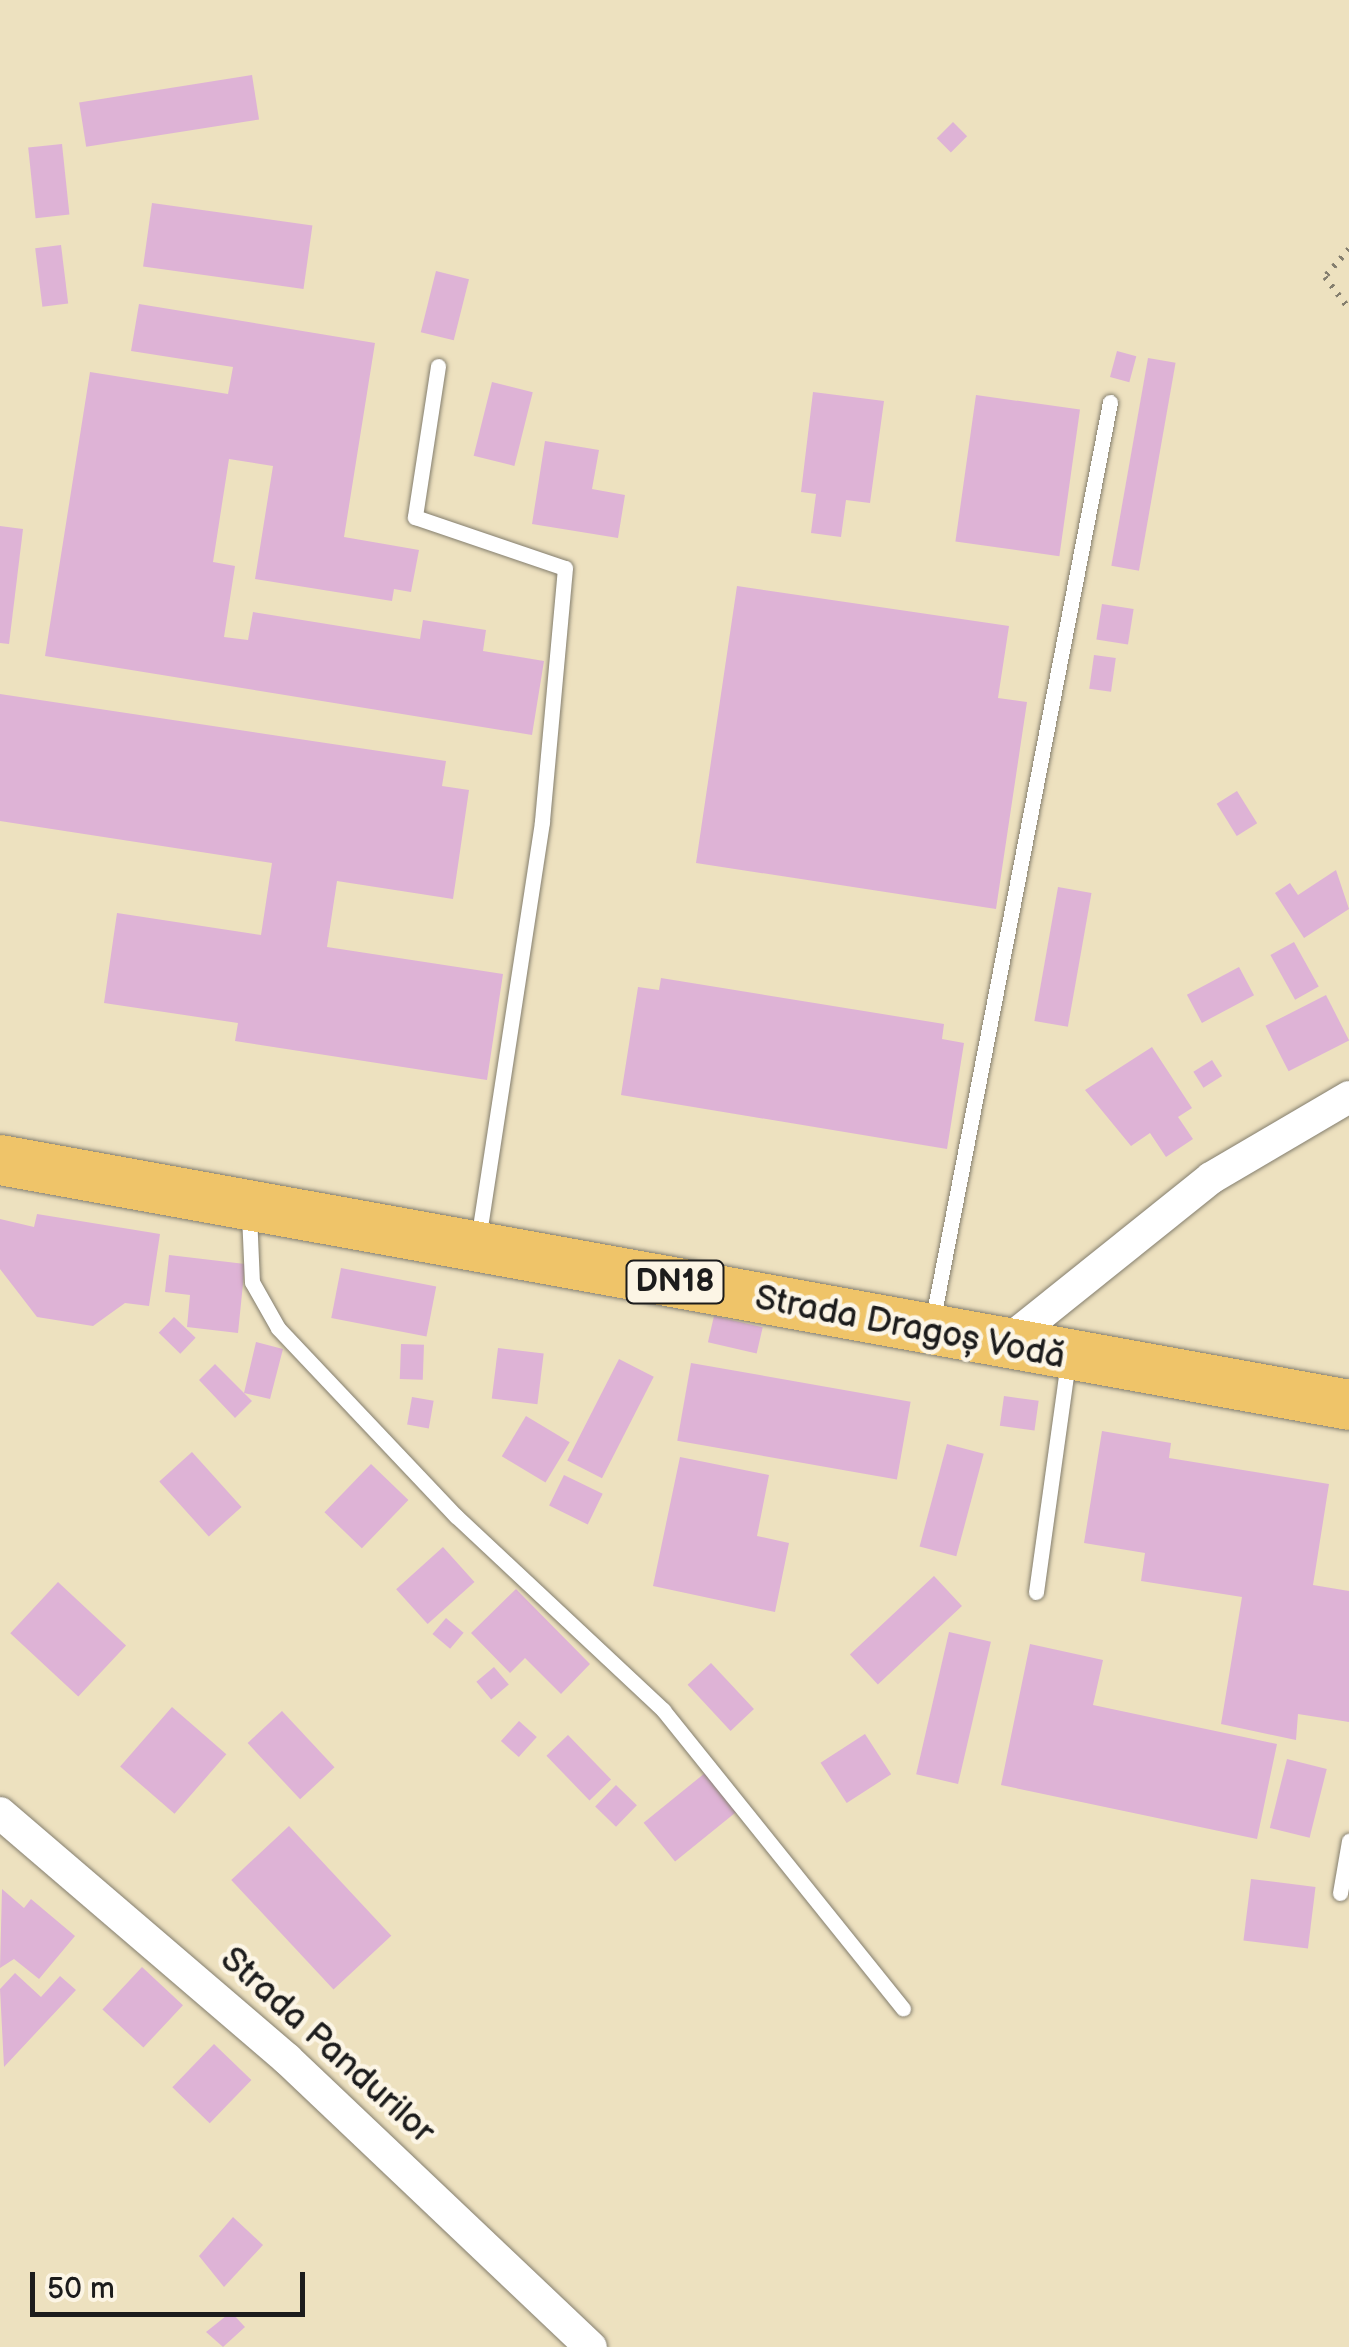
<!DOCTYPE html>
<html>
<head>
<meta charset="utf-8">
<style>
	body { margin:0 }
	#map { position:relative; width:1349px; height:2347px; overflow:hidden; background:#ede1bf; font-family:"Balsamiq Sans",sans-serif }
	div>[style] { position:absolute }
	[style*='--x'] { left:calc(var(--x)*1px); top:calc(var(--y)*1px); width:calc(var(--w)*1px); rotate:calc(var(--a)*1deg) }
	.building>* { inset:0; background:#deb3d6; transform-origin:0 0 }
	.path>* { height:6px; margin-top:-3px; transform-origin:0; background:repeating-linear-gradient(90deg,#847e6e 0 2.5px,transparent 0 10.5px) }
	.roads { filter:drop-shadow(0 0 2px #847e6e) drop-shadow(0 0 2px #847e6e) }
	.lane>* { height:15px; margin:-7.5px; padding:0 7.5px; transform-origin:7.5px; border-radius:7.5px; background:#fff }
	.street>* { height:32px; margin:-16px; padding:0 16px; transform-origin:16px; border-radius:16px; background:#fff }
	.primary>* { height:50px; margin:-25px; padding:0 25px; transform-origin:25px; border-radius:25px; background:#efc469 }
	span { translate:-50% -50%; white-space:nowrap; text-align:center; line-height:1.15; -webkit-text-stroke:9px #fcf5e5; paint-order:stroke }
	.shield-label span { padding:2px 8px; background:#fcf5e5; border:2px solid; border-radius:8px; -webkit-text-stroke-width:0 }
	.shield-label { font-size:32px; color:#1c1c1c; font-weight:700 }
	.street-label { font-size:35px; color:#1c1c1c }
	.scale { position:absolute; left:30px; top:2272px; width:275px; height:45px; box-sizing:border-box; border:5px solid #1c1c1c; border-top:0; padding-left:12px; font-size:30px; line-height:35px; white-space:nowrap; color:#1c1c1c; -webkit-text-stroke:8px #fcf5e5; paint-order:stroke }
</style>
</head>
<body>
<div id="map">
	<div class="building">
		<i style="left:252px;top:75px;width:45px;height:175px;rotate:81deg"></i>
		<i style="left:953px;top:122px;width:20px;height:23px;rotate:45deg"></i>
		<i style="left:62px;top:144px;width:71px;height:34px;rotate:84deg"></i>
		<i style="left:152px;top:203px;width:162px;height:64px;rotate:8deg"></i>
		<i style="left:61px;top:245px;width:59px;height:26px;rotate:83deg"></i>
		<i style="left:436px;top:271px;width:34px;height:63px;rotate:14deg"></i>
		<i style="clip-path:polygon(139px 304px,375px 343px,344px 537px,419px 550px,411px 592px,394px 589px,392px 601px,255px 579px,273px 466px,229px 459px,213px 562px,235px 566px,224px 637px,248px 640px,253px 612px,420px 639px,423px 620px,486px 630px,483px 651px,544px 661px,532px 735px,45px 656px,90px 372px,228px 394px,233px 367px,131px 351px)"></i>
		<i style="left:1117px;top:351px;width:20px;height:27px;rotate:15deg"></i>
		<i style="left:1148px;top:358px;width:28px;height:211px;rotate:10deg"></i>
		<i style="left:492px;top:382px;width:42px;height:76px;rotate:14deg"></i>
		<i style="clip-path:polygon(813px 392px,884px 401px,870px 503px,846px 500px,841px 537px,811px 533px,816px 494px,801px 492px)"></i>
		<i style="left:976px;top:395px;width:105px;height:148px;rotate:8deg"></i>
		<i style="clip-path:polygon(545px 441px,599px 450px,592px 489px,625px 495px,618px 538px,532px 524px)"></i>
		<i style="clip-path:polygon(0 526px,23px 529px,9px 644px,0 643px)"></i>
		<i style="clip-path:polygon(737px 586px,1009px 626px,998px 698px,1027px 702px,996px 909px,696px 863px)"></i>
		<i style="left:1102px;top:604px;width:32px;height:36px;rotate:9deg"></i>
		<i style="left:1094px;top:655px;width:22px;height:34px;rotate:8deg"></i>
		<i style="clip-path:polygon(0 694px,446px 761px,442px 786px,469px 790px,453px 899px,337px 881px,327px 947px,503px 974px,487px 1080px,235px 1041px,238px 1023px,104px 1003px,117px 913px,261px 935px,272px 863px,0 821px)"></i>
		<i style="left:1237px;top:791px;width:38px;height:24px;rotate:58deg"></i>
		<i style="clip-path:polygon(1336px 870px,1349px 909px,1304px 938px,1275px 893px,1290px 883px,1298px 895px)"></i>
		<i style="left:1058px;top:887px;width:34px;height:136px;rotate:10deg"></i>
		<i style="left:1294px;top:942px;width:51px;height:27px;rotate:61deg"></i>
		<i style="left:1239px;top:967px;width:32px;height:59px;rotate:62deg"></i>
		<i style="clip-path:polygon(661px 978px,944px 1024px,942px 1039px,964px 1043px,947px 1149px,621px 1095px,638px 987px,659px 990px)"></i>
		<i style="left:1326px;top:995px;width:51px;height:68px;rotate:63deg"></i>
		<i style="clip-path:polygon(1152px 1047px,1192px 1108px,1178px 1117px,1193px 1139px,1166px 1157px,1150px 1133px,1131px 1146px,1085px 1090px)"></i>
		<i style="left:1212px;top:1060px;width:19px;height:22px;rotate:58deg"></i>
		<i style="clip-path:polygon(37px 1214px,160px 1234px,149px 1306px,125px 1303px,93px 1326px,37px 1317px,0 1269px,0 1219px,34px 1227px)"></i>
		<i style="clip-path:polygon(169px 1255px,245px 1264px,238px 1333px,187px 1327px,190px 1295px,165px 1292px)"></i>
		<i style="left:341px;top:1268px;width:97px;height:51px;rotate:11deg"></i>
		<i style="left:714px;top:1316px;width:50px;height:27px;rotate:13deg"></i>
		<i style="left:174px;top:1317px;width:30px;height:22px;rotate:44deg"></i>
		<i style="clip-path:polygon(256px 1342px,283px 1349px,270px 1399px,244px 1393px,252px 1401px,235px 1418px,199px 1380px,215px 1364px,244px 1393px)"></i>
		<i style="left:401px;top:1344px;width:23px;height:35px;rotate:2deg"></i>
		<i style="left:498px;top:1348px;width:46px;height:51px;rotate:7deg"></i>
		<i style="left:619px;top:1359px;width:39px;height:114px;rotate:27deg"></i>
		<i style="left:691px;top:1363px;width:223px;height:79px;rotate:10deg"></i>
		<i style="left:1004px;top:1396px;width:35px;height:30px;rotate:8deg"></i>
		<i style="left:412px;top:1397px;width:22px;height:28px;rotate:10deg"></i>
		<i style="left:526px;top:1416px;width:51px;height:47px;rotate:31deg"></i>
		<i style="clip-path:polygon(1102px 1431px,1171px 1443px,1169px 1458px,1329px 1484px,1313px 1585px,1349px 1591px,1349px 1722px,1298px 1714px,1296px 1740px,1221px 1724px,1242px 1597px,1141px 1581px,1145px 1553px,1084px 1543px)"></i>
		<i style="left:947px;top:1444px;width:38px;height:106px;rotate:15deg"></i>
		<i style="left:192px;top:1452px;width:74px;height:44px;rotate:48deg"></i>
		<i style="clip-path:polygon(680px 1457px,769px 1475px,757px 1536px,789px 1543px,775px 1612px,653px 1586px)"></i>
		<i style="left:371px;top:1464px;width:52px;height:67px;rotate:44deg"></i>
		<i style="left:564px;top:1475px;width:43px;height:34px;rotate:26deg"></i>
		<i style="left:443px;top:1547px;width:47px;height:63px;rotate:48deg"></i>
		<i style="left:934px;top:1576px;width:41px;height:115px;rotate:47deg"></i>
		<i style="left:58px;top:1582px;width:93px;height:70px;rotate:43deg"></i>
		<i style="clip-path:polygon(516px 1589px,590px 1664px,561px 1694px,525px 1658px,510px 1673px,471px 1633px)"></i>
		<i style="left:446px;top:1618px;width:23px;height:21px;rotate:40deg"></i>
		<i style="left:949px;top:1632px;width:43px;height:146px;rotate:13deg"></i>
		<i style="clip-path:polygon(1030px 1644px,1103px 1660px,1093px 1705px,1277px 1744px,1257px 1839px,1001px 1785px)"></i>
		<i style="left:711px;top:1663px;width:63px;height:32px;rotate:47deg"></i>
		<i style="left:494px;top:1667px;width:23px;height:23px;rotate:50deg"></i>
		<i style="left:172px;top:1707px;width:72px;height:79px;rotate:41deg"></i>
		<i style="left:282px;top:1711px;width:77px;height:47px;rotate:47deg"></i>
		<i style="left:519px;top:1721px;width:24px;height:27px;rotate:42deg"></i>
		<i style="left:865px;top:1734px;width:48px;height:53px;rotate:57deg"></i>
		<i style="left:568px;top:1735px;width:62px;height:30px;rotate:46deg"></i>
		<i style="left:1287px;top:1759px;width:41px;height:71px;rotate:14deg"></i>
		<i style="left:705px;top:1773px;width:50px;height:79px;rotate:51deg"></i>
		<i style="left:616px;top:1785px;width:29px;height:30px;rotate:44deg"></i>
		<i style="left:289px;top:1826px;width:150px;height:79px;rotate:47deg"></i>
		<i style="left:1251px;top:1879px;width:65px;height:62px;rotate:7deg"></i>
		<i style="clip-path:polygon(2px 1889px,24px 1908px,31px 1899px,75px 1936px,39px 1979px,14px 1959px,0 1968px)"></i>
		<i style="left:142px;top:1967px;width:56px;height:58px;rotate:43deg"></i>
		<i style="clip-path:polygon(15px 1973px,41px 1997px,60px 1976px,76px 1990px,4px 2067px,0 1989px)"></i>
		<i style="left:214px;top:2044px;width:52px;height:60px;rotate:44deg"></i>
		<i style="clip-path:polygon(233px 2217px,263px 2245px,224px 2287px,199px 2256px)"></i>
		<i style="clip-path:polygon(231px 2312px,245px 2327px,223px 2347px,206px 2332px)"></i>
	</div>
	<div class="path">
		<i style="--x:1349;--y:249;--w:37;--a:131"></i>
		<i style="--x:1325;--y:277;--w:40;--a:53"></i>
	</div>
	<div class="roads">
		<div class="lane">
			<i style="--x:438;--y:366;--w:153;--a:98.7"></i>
			<i style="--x:415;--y:517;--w:158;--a:18.8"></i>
			<i style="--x:565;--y:568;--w:255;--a:95.2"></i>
			<i style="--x:542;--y:822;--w:425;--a:98.7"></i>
			<i style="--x:249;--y:1214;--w:68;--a:87.5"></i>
			<i style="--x:252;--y:1282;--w:53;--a:60.5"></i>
			<i style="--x:278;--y:1328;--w:259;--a:46.6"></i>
			<i style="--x:456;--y:1516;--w:284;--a:43.1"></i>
			<i style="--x:663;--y:1710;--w:383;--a:51.2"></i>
			<i style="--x:932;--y:1323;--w:938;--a:-79.06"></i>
			<i style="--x:1036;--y:1592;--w:234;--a:-82.1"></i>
			<i style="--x:1340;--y:1893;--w:53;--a:-80.2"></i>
		</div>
		<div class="street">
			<i style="--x:1009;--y:1340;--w:259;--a:-38.7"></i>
			<i style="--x:1211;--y:1178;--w:160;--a:-30.4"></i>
			<i style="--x:0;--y:1813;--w:378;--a:40.6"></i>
			<i style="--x:287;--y:2059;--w:419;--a:43.5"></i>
		</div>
		<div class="primary">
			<i style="--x:0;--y:1160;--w:1371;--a:10.29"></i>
		</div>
	</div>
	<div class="shield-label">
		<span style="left:675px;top:1282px">DN18</span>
	</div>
	<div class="street-label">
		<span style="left:910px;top:1328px;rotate:11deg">Strada Dragoș Vodă</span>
		<span style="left:327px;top:2046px;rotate:42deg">Strada Pandurilor</span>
	</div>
	<div class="scale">50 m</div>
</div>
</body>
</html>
